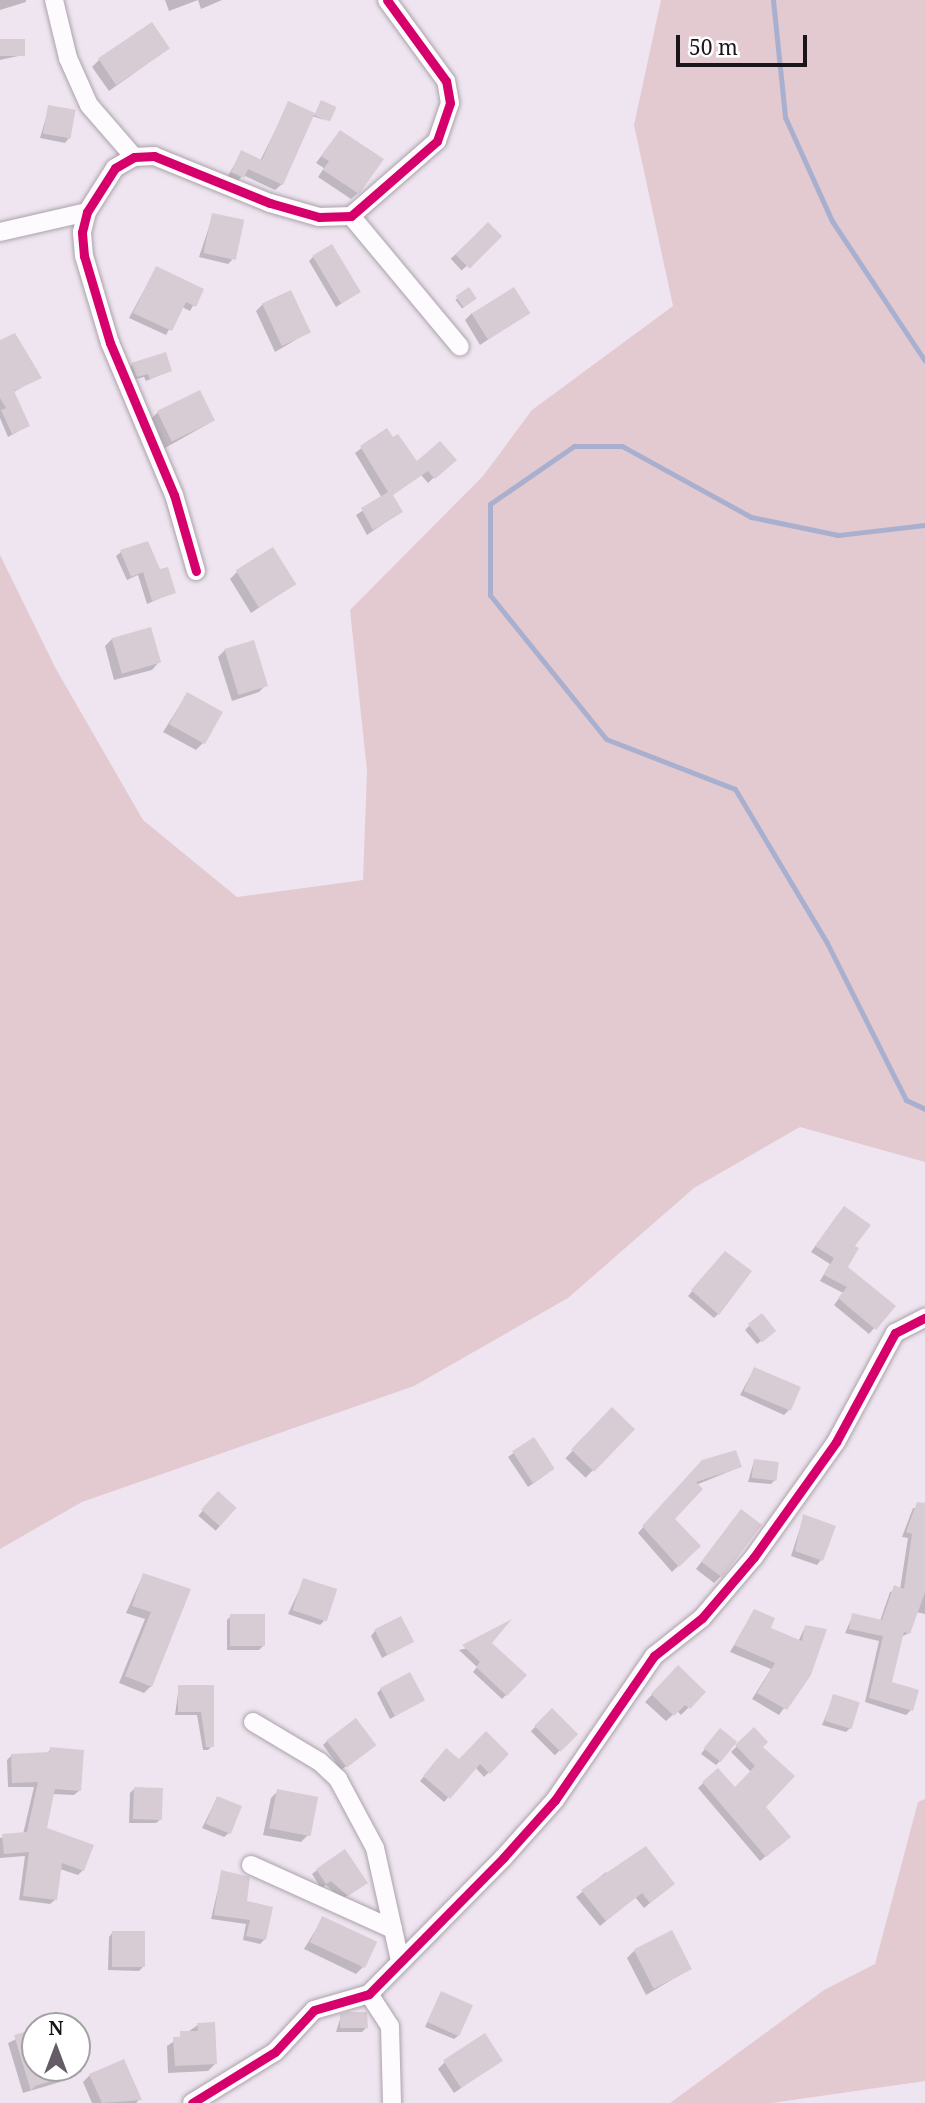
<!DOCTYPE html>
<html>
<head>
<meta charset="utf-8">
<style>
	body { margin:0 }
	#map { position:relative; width:925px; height:2103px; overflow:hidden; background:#efe5f0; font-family:"Noto Serif",serif }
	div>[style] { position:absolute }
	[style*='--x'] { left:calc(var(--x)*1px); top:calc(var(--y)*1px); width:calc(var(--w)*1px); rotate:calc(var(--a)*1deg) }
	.green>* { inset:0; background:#e3cad0 }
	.shadow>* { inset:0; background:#0003; transform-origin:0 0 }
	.stream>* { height:5px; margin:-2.5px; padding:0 2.5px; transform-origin:2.5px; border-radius:2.5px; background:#a9b0cf }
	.building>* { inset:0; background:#d8ccd4; transform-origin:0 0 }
	.roads { filter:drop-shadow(0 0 2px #aaa2ab) drop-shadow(0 0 2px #aaa2ab) }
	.minor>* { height:18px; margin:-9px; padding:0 9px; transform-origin:9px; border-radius:9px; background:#fdfbfd }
	.cycleway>* { height:9px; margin:-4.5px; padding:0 4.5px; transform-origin:4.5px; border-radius:4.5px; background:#d6006c }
	span { translate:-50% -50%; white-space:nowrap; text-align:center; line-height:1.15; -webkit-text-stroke:5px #fff; paint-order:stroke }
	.north { position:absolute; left:21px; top:2012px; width:70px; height:70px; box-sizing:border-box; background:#fff; border:2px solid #a3a1a4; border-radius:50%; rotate:0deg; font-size:19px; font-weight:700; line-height:28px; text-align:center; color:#1a141b }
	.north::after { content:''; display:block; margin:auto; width:24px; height:32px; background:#655d66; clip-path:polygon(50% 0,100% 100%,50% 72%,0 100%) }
	.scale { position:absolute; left:676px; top:35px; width:131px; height:32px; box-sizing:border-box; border:4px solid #1a141b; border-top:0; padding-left:9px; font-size:21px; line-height:24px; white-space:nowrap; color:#1a141b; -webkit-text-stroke:5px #fff; paint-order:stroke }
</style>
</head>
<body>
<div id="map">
	<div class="green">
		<i style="clip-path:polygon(661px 0,925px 0,925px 1162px,800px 1127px,694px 1188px,568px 1298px,414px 1386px,82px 1502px,0 1549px,0 555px,56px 669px,143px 820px,237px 897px,363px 880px,367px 771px,350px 610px,483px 476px,532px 410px,673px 306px,634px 125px)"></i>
		<i style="clip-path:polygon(925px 1799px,925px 2081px,772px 2103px,670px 2103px,824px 1990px,875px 1964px,918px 1802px)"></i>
	</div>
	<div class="shadow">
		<i style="clip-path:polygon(0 0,26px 0,26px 2px,0 10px)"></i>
		<i style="clip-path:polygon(165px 0,222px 0,201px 9px,198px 0,169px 11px)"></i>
		<i style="clip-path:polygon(0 41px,23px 55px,0 60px)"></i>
		<i style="clip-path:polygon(168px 49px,109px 91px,92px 67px,99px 60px)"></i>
		<i style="clip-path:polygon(289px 103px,328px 121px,312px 116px,282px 184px,275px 190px,243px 175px,236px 183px,226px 179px,242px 152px,260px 161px)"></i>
		<i style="clip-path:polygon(49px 107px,69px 138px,65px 143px,40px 138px)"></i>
		<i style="clip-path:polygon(334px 139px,358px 193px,351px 199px,318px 177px,324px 168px,316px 163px)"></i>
		<i style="clip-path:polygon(213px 215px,232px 260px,228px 264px,199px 257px)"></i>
		<i style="left:488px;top:224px;width:16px;height:51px;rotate:47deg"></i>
		<i style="clip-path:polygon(313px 257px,359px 292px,336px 307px,309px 261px)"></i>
		<i style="clip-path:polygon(156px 268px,202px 290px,190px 311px,182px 307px,166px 335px,129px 318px)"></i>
		<i style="left:468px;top:290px;width:11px;height:16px;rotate:52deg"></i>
		<i style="clip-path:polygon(263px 304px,309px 332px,275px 352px,256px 311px)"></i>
		<i style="clip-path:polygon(472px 313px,528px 313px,480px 345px,465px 320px)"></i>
		<i style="clip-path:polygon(0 342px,40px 377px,12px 393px,28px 426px,8px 437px,0 418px)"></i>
		<i style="clip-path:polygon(132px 365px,170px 371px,146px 381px,144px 377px,133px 380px,129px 368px)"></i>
		<i style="clip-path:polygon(158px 412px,213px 421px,165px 448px,151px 419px)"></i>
		<i style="clip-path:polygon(386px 430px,417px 464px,448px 465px,428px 483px,421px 475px,391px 496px,401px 512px,367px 535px,356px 515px,382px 498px,355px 453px)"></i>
		<i style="clip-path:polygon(121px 552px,174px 592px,147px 604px,138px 575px,127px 580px,116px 556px)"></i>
		<i style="clip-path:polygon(237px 572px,294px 584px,251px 613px,230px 579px)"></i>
		<i style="clip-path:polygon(112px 639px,159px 662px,152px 670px,114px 680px,105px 646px)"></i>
		<i style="clip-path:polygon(225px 650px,266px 685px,259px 692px,232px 701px,218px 657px)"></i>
		<i style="clip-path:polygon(187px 694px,203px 743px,196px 750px,163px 732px)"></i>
		<i style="clip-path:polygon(839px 1213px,852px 1246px,846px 1267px,893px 1306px,869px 1334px,834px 1305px,843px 1293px,820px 1281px,830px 1264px,811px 1252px)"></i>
		<i style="clip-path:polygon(725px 1254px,718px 1314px,714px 1318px,688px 1296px)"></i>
		<i style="clip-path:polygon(749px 1326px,769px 1335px,757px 1344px,745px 1330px)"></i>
		<i style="clip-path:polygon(754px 1369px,789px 1410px,784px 1415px,740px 1395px)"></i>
		<i style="left:612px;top:1410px;width:28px;height:67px;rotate:44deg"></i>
		<i style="clip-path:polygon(533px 1439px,548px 1473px,528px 1487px,508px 1457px)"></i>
		<i style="clip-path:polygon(754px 1461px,775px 1480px,771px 1484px,748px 1482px)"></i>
		<i style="clip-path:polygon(740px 1467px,696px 1485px,673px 1519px,699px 1546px,672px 1572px,638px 1533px,696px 1469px)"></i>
		<i style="left:218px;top:1493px;width:23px;height:30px;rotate:41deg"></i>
		<i style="clip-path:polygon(913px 1508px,925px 1510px,925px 1614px,916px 1612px,909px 1633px,901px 1637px,890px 1683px,911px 1710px,906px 1715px,865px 1702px,879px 1641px,845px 1633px,853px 1615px,880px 1621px,890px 1592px,900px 1589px,908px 1538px,902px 1537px)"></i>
		<i style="clip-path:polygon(804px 1516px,821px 1560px,817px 1565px,791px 1556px)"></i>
		<i style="clip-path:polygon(734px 1519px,721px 1576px,714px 1583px,696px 1569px)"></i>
		<i style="clip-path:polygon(143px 1575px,189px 1590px,151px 1686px,144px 1693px,119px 1683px,145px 1619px,126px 1613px)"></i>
		<i style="clip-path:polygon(304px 1580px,324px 1621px,320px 1625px,288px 1614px)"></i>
		<i style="clip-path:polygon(754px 1611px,768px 1629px,798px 1642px,805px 1627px,809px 1674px,779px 1715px,752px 1699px,771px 1669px,730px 1652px)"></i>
		<i style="clip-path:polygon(231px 1616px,263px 1646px,259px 1650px,227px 1650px,227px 1620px)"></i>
		<i style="clip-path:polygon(375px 1631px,412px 1641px,382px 1658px,371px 1636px)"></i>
		<i style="clip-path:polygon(490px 1643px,525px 1675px,502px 1699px,473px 1672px,477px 1667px,459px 1650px)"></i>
		<i style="clip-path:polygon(678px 1668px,704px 1692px,681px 1715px,677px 1711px,666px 1721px,645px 1702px)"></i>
		<i style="clip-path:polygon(179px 1686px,212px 1686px,212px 1746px,208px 1750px,203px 1750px,197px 1715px,175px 1715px)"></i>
		<i style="clip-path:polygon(381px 1689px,423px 1700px,390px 1719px,377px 1693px)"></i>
		<i style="clip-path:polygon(834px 1696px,850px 1728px,846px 1732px,822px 1725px)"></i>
		<i style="left:552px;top:1710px;width:34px;height:30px;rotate:45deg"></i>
		<i style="clip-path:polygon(754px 1729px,760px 1748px,764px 1807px,783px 1842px,760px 1861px,698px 1788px,717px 1770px,735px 1790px,751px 1772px,731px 1752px)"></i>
		<i style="clip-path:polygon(715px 1735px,720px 1761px,716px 1765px,701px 1754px)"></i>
		<i style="clip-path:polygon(327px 1741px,369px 1749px,341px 1770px,323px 1745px)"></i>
		<i style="clip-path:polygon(51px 1749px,80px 1790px,74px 1795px,52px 1794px,45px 1829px,83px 1870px,78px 1875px,60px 1869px,56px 1899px,50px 1904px,19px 1900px,25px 1856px,0 1858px,0 1838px,23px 1834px,34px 1787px,8px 1787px,7px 1760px,12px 1755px,46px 1754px)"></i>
		<i style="clip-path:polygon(507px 1754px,484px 1777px,475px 1767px,444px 1802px,420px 1781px,442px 1755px,459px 1761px)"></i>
		<i style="clip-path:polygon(134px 1789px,161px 1819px,156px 1823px,129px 1823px,130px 1793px)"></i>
		<i style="clip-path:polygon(278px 1791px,308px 1835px,301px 1842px,263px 1835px,271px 1798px)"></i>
		<i style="clip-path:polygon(217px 1798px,229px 1833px,224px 1837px,202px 1828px)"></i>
		<i style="clip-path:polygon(317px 1870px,361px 1887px,342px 1899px,326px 1885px,321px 1888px,312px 1874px)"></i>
		<i style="clip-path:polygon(222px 1872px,265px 1939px,260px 1944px,243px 1940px,246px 1924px,211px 1919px)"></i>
		<i style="clip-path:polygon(606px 1872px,609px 1876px,673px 1884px,644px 1908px,635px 1897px,600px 1926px,576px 1897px)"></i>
		<i style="clip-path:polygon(323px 1918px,363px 1967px,356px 1974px,304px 1949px)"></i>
		<i style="clip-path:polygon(113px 1932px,143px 1967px,139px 1971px,108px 1970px,109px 1937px)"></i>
		<i style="clip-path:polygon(634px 1951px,690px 1969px,646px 1995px,627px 1958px)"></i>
		<i style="clip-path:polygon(441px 1993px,459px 2035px,454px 2039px,425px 2027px)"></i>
		<i style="clip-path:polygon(341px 2016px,367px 2027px,362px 2032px,336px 2032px)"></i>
		<i style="clip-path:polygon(198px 2025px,215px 2064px,208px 2071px,168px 2073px,167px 2046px)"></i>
		<i style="clip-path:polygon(35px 2030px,35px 2068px,65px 2068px,67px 2075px,60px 2082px,23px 2093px,8px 2043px)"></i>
		<i style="clip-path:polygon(501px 2060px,454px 2093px,438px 2069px,445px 2062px)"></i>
		<i style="clip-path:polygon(90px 2075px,140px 2099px,136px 2103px,92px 2103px,83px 2082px)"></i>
	</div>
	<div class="stream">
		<i style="--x:773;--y:0;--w:118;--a:84.1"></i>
		<i style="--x:785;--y:117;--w:114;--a:65.7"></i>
		<i style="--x:832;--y:221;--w:168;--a:56.4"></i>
		<i style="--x:925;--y:525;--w:88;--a:173.4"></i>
		<i style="--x:838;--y:535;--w:89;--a:-168.3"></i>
		<i style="--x:751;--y:517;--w:147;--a:-151.2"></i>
		<i style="--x:622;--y:446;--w:48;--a:180"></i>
		<i style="--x:574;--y:446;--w:102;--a:145.4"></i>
		<i style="--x:490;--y:504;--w:91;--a:90"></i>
		<i style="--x:490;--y:595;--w:185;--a:51.1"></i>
		<i style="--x:606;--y:739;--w:138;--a:21.2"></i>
		<i style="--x:735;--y:789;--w:179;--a:59.1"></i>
		<i style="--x:827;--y:943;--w:176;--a:63.3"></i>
		<i style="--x:906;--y:1100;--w:21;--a:25"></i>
	</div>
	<div class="building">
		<i style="left:152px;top:22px;width:32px;height:65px;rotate:56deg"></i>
		<i style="left:0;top:39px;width:25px;height:17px"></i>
		<i style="left:321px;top:100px;width:17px;height:16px;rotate:24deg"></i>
		<i style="clip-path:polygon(288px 101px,315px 113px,283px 185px,248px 169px,244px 178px,231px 172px,241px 150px,262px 160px)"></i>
		<i style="left:48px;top:105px;width:28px;height:29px;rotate:10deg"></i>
		<i style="clip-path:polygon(340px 130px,384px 159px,359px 194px,323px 170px,329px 161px,321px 156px)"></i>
		<i style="left:212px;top:213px;width:33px;height:41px;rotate:12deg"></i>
		<i style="left:488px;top:222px;width:20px;height:46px;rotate:45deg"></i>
		<i style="left:332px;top:244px;width:56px;height:23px;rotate:59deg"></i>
		<i style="clip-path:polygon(156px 266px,204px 289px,196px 307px,186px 302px,172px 331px,133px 313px)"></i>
		<i style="left:469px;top:287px;width:14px;height:16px;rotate:56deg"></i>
		<i style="left:514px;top:287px;width:31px;height:50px;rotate:58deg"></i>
		<i style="left:291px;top:290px;width:47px;height:32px;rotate:65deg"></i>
		<i style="clip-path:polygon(15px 333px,42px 378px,14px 391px,30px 426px,12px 434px,1px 410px,6px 408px,0 398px,0 340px)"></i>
		<i style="clip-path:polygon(166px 352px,172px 371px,150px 379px,148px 374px,137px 377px,131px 363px)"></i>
		<i style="left:200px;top:390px;width:34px;height:48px;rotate:64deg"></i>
		<i style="clip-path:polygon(387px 428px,393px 437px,398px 434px,417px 461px,440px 441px,457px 460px,435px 479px,428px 471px,393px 495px,403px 512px,373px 530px,361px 508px,388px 492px,360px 446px)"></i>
		<i style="clip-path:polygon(148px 541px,160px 569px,168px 567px,176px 593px,152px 601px,143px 572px,131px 577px,120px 550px)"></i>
		<i style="left:273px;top:547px;width:44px;height:44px;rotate:58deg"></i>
		<i style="left:151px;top:627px;width:37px;height:41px;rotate:74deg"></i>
		<i style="left:254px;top:640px;width:48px;height:31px;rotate:73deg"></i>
		<i style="left:187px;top:692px;width:41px;height:37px;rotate:29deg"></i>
		<i style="clip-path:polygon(844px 1206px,871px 1225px,855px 1246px,859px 1248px,848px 1267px,896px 1306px,876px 1330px,838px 1298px,847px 1287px,824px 1275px,834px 1258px,815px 1246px)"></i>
		<i style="clip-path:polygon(725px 1251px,752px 1271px,719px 1315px,691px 1290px)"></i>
		<i style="left:762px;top:1313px;width:23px;height:18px;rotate:52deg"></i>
		<i style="left:754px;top:1367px;width:51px;height:26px;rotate:23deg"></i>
		<i style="left:612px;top:1407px;width:32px;height:59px;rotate:44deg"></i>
		<i style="left:534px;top:1437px;width:38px;height:26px;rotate:57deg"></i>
		<i style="clip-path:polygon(736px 1450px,742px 1467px,696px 1482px,703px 1489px,675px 1519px,701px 1546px,679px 1567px,642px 1526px,702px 1460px)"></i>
		<i style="left:754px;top:1459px;width:25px;height:19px;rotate:7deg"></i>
		<i style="left:218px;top:1491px;width:25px;height:25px;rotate:42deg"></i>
		<i style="clip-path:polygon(917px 1502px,925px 1503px,925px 1592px,910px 1634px,904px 1632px,892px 1682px,919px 1690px,913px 1711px,869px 1698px,883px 1636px,849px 1629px,852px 1613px,882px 1620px,894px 1585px,904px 1589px,912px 1534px,906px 1532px)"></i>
		<i style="left:741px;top:1509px;width:26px;height:66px;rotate:37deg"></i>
		<i style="clip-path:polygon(803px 1514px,836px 1526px,823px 1561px,795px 1551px)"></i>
		<i style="clip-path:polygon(143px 1573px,191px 1589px,152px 1687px,125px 1676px,151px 1612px,132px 1606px)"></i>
		<i style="left:303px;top:1578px;width:36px;height:34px;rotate:18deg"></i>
		<i style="clip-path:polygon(754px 1609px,775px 1618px,771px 1628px,802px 1641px,805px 1625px,827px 1629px,811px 1675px,787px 1710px,757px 1693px,775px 1663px,734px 1645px)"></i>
		<i style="left:230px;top:1614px;width:35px;height:32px"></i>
		<i style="left:401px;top:1616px;width:29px;height:30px;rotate:63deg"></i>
		<i style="clip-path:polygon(512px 1619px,492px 1643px,527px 1675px,507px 1696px,476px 1667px,480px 1662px,462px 1645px)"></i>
		<i style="clip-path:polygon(678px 1665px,706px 1692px,690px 1709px,685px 1705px,674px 1716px,651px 1694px)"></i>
		<i style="left:410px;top:1672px;width:32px;height:34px;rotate:62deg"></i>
		<i style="clip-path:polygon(178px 1685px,214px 1685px,214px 1747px,206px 1747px,201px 1712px,178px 1712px)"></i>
		<i style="left:833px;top:1694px;width:28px;height:28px;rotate:17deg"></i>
		<i style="left:552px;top:1708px;width:37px;height:25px;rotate:45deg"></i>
		<i style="left:356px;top:1718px;width:34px;height:37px;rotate:53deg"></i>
		<i style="clip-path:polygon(754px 1727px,768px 1742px,763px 1747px,795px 1776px,766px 1807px,791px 1837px,766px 1857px,702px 1782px,718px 1768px,735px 1787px,755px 1766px,735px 1745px)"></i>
		<i style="left:720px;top:1728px;width:22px;height:26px;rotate:39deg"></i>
		<i style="clip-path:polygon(486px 1731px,509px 1754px,490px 1774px,480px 1764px,450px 1799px,423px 1776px,446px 1748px,459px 1759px)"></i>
		<i style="clip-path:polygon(50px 1747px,84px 1750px,81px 1791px,55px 1789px,47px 1828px,94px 1845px,84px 1871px,62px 1863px,57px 1900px,23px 1896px,29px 1852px,4px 1854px,2px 1834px,27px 1832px,38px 1782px,12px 1783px,11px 1754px,50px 1752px)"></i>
		<i style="left:134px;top:1787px;width:29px;height:32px;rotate:2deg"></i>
		<i style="left:277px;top:1789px;width:42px;height:40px;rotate:11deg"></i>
		<i style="left:217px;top:1796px;width:27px;height:30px;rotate:22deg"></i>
		<i style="clip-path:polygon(646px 1846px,675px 1884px,650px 1903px,642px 1893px,606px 1921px,581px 1890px)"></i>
		<i style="clip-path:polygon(345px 1849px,368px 1883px,348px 1896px,331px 1881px,326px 1884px,316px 1869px)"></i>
		<i style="clip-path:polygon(221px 1870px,250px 1877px,247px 1901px,273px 1907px,266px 1940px,246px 1936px,250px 1920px,214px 1915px)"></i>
		<i style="left:322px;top:1916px;width:61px;height:29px;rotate:25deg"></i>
		<i style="left:672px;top:1930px;width:44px;height:43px;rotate:63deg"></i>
		<i style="left:112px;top:1931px;width:33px;height:36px"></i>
		<i style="left:441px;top:1991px;width:35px;height:34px;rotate:24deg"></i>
		<i style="clip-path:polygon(348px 2012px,367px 2012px,368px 2028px,340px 2028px,340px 2014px)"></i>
		<i style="clip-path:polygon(215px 2022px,217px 2064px,175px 2066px,173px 2037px,180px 2037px,180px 2031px,198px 2031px,197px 2023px)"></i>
		<i style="clip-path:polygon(35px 2029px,35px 2068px,81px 2068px,82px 2072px,35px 2086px,31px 2091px,14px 2035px)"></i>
		<i style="left:485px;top:2033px;width:33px;height:50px;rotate:57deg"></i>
		<i style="clip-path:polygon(124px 2059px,142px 2100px,102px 2103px,89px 2074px)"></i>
	</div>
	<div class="roads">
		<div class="minor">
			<i style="--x:54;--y:0;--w:60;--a:76.4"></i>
			<i style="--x:68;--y:58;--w:51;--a:65.9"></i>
			<i style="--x:89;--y:105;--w:69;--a:49.1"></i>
			<i style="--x:351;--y:216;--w:170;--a:50.2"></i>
			<i style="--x:0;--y:232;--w:89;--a:-12.9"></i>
			<i style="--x:196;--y:571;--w:79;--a:-106.1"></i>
			<i style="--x:174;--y:495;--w:165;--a:-112.8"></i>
			<i style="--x:110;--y:343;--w:91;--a:-106.6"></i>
			<i style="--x:84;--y:256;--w:24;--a:-95"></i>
			<i style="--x:82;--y:232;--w:21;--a:-76"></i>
			<i style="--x:87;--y:212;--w:52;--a:-57.5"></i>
			<i style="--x:115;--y:168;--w:22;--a:-30"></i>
			<i style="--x:134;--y:157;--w:20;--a:-3"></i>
			<i style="--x:154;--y:156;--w:125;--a:22.1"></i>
			<i style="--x:270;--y:203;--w:51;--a:15.9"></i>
			<i style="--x:319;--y:217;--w:32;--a:-2"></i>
			<i style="--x:351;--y:216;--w:114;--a:-41.1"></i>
			<i style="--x:437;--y:141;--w:40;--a:-71.1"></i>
			<i style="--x:450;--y:103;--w:22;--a:-100"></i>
			<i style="--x:446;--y:81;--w:100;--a:-126.1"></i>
			<i style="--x:253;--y:1722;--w:78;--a:30.8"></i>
			<i style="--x:320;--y:1762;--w:25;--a:43"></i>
			<i style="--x:338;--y:1779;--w:78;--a:61.8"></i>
			<i style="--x:375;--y:1848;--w:116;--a:77.5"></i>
			<i style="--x:251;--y:1865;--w:156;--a:24.3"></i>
			<i style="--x:369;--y:1994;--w:38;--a:57"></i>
			<i style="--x:390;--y:2026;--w:77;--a:88.5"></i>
			<i style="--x:192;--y:2103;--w:97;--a:-31.6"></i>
			<i style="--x:275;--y:2052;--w:57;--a:-47.1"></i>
			<i style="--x:314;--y:2010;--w:57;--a:-16.2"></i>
			<i style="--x:369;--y:1994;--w:192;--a:-45.4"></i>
			<i style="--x:504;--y:1857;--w:76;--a:-48.2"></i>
			<i style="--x:555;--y:1800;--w:175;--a:-55.5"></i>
			<i style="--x:654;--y:1656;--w:61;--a:-38.4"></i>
			<i style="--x:702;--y:1618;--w:80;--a:-49.6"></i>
			<i style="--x:754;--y:1557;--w:141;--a:-54.5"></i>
			<i style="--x:836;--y:1442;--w:124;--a:-61.6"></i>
			<i style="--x:895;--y:1333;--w:34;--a:-27"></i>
		</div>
	</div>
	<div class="cycleway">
		<i style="--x:196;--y:571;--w:79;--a:-106.1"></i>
		<i style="--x:174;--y:495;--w:165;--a:-112.8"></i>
		<i style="--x:110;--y:343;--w:91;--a:-106.6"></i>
		<i style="--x:84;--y:256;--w:24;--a:-95"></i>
		<i style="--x:82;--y:232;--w:21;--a:-76"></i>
		<i style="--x:87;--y:212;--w:52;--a:-57.5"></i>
		<i style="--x:115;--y:168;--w:22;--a:-30"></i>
		<i style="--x:134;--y:157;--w:20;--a:-3"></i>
		<i style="--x:154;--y:156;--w:125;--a:22.1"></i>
		<i style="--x:270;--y:203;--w:51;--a:15.9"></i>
		<i style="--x:319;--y:217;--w:32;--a:-2"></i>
		<i style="--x:351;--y:216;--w:114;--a:-41.1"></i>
		<i style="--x:437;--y:141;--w:40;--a:-71.1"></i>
		<i style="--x:450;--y:103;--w:22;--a:-100"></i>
		<i style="--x:446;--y:81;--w:100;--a:-126.1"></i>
		<i style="--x:192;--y:2103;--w:97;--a:-31.6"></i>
		<i style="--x:275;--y:2052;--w:57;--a:-47.1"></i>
		<i style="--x:314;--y:2010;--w:57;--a:-16.2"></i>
		<i style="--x:369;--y:1994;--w:192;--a:-45.4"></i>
		<i style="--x:504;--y:1857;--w:76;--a:-48.2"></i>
		<i style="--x:555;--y:1800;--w:175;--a:-55.5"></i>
		<i style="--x:654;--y:1656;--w:61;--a:-38.4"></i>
		<i style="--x:702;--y:1618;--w:80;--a:-49.6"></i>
		<i style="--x:754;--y:1557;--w:141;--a:-54.5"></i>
		<i style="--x:836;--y:1442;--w:124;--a:-61.6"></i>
		<i style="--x:895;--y:1333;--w:34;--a:-27"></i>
	</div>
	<div class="north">N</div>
	<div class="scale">50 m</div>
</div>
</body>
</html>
